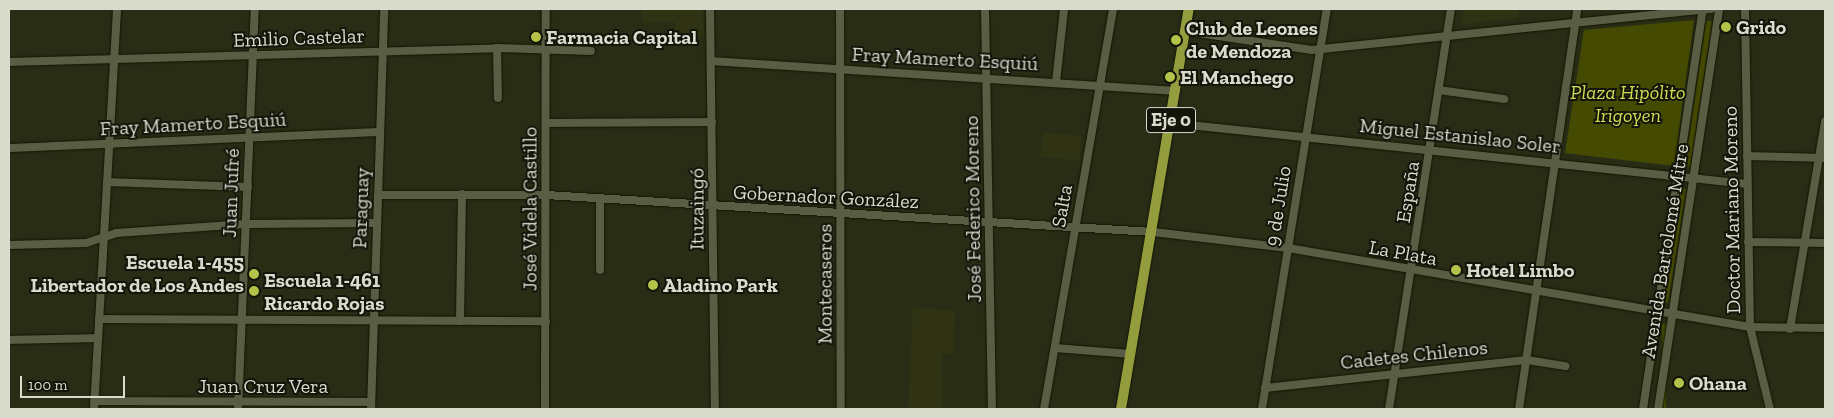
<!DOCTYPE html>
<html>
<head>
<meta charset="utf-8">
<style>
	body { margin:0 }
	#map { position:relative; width:1834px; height:418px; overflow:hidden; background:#2a2d16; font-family:"Zilla Slab",serif }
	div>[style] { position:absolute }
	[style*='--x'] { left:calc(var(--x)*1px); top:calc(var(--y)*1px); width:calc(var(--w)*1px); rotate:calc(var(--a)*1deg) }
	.built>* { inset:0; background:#2f3314; transform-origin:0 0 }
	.green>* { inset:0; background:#444a01; transform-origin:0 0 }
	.roads { filter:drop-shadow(0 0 1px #131501) drop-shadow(0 0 1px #131501) }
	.minor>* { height:8px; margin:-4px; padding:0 4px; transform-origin:4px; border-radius:4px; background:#595d43 }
	.major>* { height:10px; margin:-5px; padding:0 5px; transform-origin:5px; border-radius:5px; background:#939d3e }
	.dots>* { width:14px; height:14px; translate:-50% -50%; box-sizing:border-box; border:2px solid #13140a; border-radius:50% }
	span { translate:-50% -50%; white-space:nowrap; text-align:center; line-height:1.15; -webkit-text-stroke:4px #13140a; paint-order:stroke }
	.shield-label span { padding:1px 4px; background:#13140a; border:1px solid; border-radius:4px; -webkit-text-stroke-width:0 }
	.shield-label { font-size:19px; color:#d9dbcd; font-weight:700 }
	.poi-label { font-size:20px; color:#d9dbcd; font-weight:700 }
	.left { translate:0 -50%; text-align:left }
	.right { translate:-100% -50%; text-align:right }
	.street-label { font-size:20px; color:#d9dbcd }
	.park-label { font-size:20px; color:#cfde55; font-style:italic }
	.frame { position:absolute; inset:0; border:10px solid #d9dbcd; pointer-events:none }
	.scale { position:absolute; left:20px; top:376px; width:105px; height:22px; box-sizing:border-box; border:2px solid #d9dbcd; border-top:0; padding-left:6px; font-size:15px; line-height:18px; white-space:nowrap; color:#d9dbcd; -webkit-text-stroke:4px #13140a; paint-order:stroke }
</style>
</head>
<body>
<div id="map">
	<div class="built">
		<i style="clip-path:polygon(642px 9px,703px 9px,704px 36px,675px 36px,675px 22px,642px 23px)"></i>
		<i style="clip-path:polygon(1463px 9px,1518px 9px,1519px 18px,1462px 24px)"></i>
		<i style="left:1043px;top:132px;width:39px;height:25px;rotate:6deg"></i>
		<i style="clip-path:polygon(913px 307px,955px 311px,954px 354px,942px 354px,943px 409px,908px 409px)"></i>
	</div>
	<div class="green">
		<i style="clip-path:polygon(1694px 20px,1674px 166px,1565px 153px,1584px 30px)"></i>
		<i style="clip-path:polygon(1706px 21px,1712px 21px,1690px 167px,1685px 167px)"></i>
		<i style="clip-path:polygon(1681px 188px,1686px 189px,1668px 303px,1664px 302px)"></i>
		<i style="left:1662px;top:324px;width:4px;height:86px"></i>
	</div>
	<div class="roads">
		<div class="minor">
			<i style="--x:710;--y:9;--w:400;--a:89.3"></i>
			<i style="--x:840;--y:9;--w:400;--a:89.9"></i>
			<i style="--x:985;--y:9;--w:400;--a:89"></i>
			<i style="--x:1745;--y:9;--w:318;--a:89.1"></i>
			<i style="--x:1750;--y:327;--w:84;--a:76.3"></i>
			<i style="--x:1185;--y:31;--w:128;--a:8.5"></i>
			<i style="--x:1312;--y:50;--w:402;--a:-5.9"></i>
			<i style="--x:497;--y:48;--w:50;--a:88.9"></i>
			<i style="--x:711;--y:61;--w:466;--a:3.7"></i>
			<i style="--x:9;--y:62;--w:488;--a:-1.6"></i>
			<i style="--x:497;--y:48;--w:94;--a:1.8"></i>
			<i style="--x:1056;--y:82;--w:73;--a:-83.7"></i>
			<i style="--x:1439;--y:90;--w:66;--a:7.9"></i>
			<i style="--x:546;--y:123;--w:166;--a:-0.3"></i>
			<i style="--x:1170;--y:123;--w:580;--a:6.03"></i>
			<i style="--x:9;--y:148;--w:371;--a:-2.5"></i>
			<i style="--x:1747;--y:156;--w:78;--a:1.5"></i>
			<i style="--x:107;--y:182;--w:141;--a:2"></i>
			<i style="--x:378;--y:195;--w:168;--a:0"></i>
			<i style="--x:546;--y:195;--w:608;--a:3.49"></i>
			<i style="--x:1153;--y:232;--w:136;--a:6.8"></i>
			<i style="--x:1288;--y:248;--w:469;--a:9.7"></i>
			<i style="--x:1750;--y:327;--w:75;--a:0.8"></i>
			<i style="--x:1748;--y:242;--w:77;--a:0.7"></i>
			<i style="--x:9;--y:245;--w:77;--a:-1.5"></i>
			<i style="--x:86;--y:243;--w:32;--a:-18"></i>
			<i style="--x:116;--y:233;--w:130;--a:-4"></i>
			<i style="--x:246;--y:224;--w:131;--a:-0.4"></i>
			<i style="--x:600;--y:270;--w:71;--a:-90"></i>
			<i style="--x:99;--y:319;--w:447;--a:0.3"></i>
			<i style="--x:460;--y:321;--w:127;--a:-89.1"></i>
			<i style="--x:1790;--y:329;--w:211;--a:-80.4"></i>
			<i style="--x:9;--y:340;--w:89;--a:-1.3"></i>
			<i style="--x:1055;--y:348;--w:76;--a:4.5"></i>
			<i style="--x:1265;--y:388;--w:263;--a:-6.1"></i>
			<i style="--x:1527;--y:360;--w:39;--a:9"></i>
			<i style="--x:94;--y:401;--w:277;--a:0.2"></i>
			<i style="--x:94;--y:409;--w:401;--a:-86.7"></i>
			<i style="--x:238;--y:409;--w:400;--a:-87.6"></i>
			<i style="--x:371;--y:409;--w:400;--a:-88.1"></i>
			<i style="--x:545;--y:409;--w:400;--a:-89.9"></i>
			<i style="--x:1044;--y:409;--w:406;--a:-80.2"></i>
			<i style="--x:1262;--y:409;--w:405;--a:-80.8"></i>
			<i style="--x:1389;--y:409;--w:405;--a:-81.2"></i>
			<i style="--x:1519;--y:409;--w:404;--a:-81.7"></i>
			<i style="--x:1643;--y:409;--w:404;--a:-81.5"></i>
			<i style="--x:1658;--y:409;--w:405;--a:-81.3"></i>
		</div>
		<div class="major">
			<i style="--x:1121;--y:409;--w:406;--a:-80.4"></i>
		</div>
	</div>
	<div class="dots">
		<i style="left:1726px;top:27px;background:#b5c249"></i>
		<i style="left:536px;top:37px;background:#b5c249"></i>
		<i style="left:1176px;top:40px;background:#b5c249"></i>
		<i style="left:1170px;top:77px;background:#b5c249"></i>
		<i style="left:1456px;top:270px;background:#b5c249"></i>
		<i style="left:254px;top:274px;background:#b5c249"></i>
		<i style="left:653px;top:285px;background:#b5c249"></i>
		<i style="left:254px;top:291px;background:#b5c249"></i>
		<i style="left:1679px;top:383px;background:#b5c249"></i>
	</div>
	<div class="shield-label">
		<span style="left:1171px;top:120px">Eje 0</span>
	</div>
	<div class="poi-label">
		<span class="left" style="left:1736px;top:27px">Grido</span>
		<span class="left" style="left:1186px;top:40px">Club de Leones<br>de Mendoza</span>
		<span class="left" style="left:546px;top:37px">Farmacia Capital</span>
		<span class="left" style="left:1180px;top:77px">El Manchego</span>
		<span class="right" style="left:244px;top:274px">Escuela 1-455<br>Libertador de Los Andes</span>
		<span class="left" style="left:1466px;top:270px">Hotel Limbo</span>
		<span class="left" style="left:264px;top:292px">Escuela 1-461<br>Ricardo Rojas</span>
		<span class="left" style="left:663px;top:285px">Aladino Park</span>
		<span class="left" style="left:1689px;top:383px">Ohana</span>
	</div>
	<div class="street-label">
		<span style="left:299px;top:38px;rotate:-2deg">Emilio Castelar</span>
		<span style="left:945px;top:59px;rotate:3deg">Fray Mamerto Esquiú</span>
		<span style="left:193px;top:124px;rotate:-3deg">Fray Mamerto Esquiú</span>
		<span style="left:1460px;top:136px;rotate:6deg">Miguel Estanislao Soler</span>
		<span style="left:1408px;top:192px;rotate:-81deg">España</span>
		<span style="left:231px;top:193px;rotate:-88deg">Juan Jufré</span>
		<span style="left:826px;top:197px;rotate:3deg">Gobernador González</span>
		<span style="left:1062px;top:206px;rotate:-80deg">Salta</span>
		<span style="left:1278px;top:206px;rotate:-81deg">9 de Julio</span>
		<span style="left:361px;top:208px;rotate:-88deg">Paraguay</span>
		<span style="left:530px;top:209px;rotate:-90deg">José Videla Castillo</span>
		<span style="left:697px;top:209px;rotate:-90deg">Ituzaingó</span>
		<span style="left:973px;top:209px;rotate:-91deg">José Federico Moreno</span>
		<span style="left:1732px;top:210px;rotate:-91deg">Doctor Mariano Moreno</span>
		<span style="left:1665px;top:251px;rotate:-81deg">Avenida Bartolomé Mitre</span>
		<span style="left:1403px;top:253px;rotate:10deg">La Plata</span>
		<span style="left:825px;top:284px;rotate:-90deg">Montecaseros</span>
		<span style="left:1414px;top:355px;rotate:-6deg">Cadetes Chilenos</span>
		<span style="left:263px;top:386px">Juan Cruz Vera</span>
	</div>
	<div class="park-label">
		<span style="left:1628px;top:104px">Plaza Hipólito<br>Irigoyen</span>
	</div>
	<div class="frame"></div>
	<div class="scale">100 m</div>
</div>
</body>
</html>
